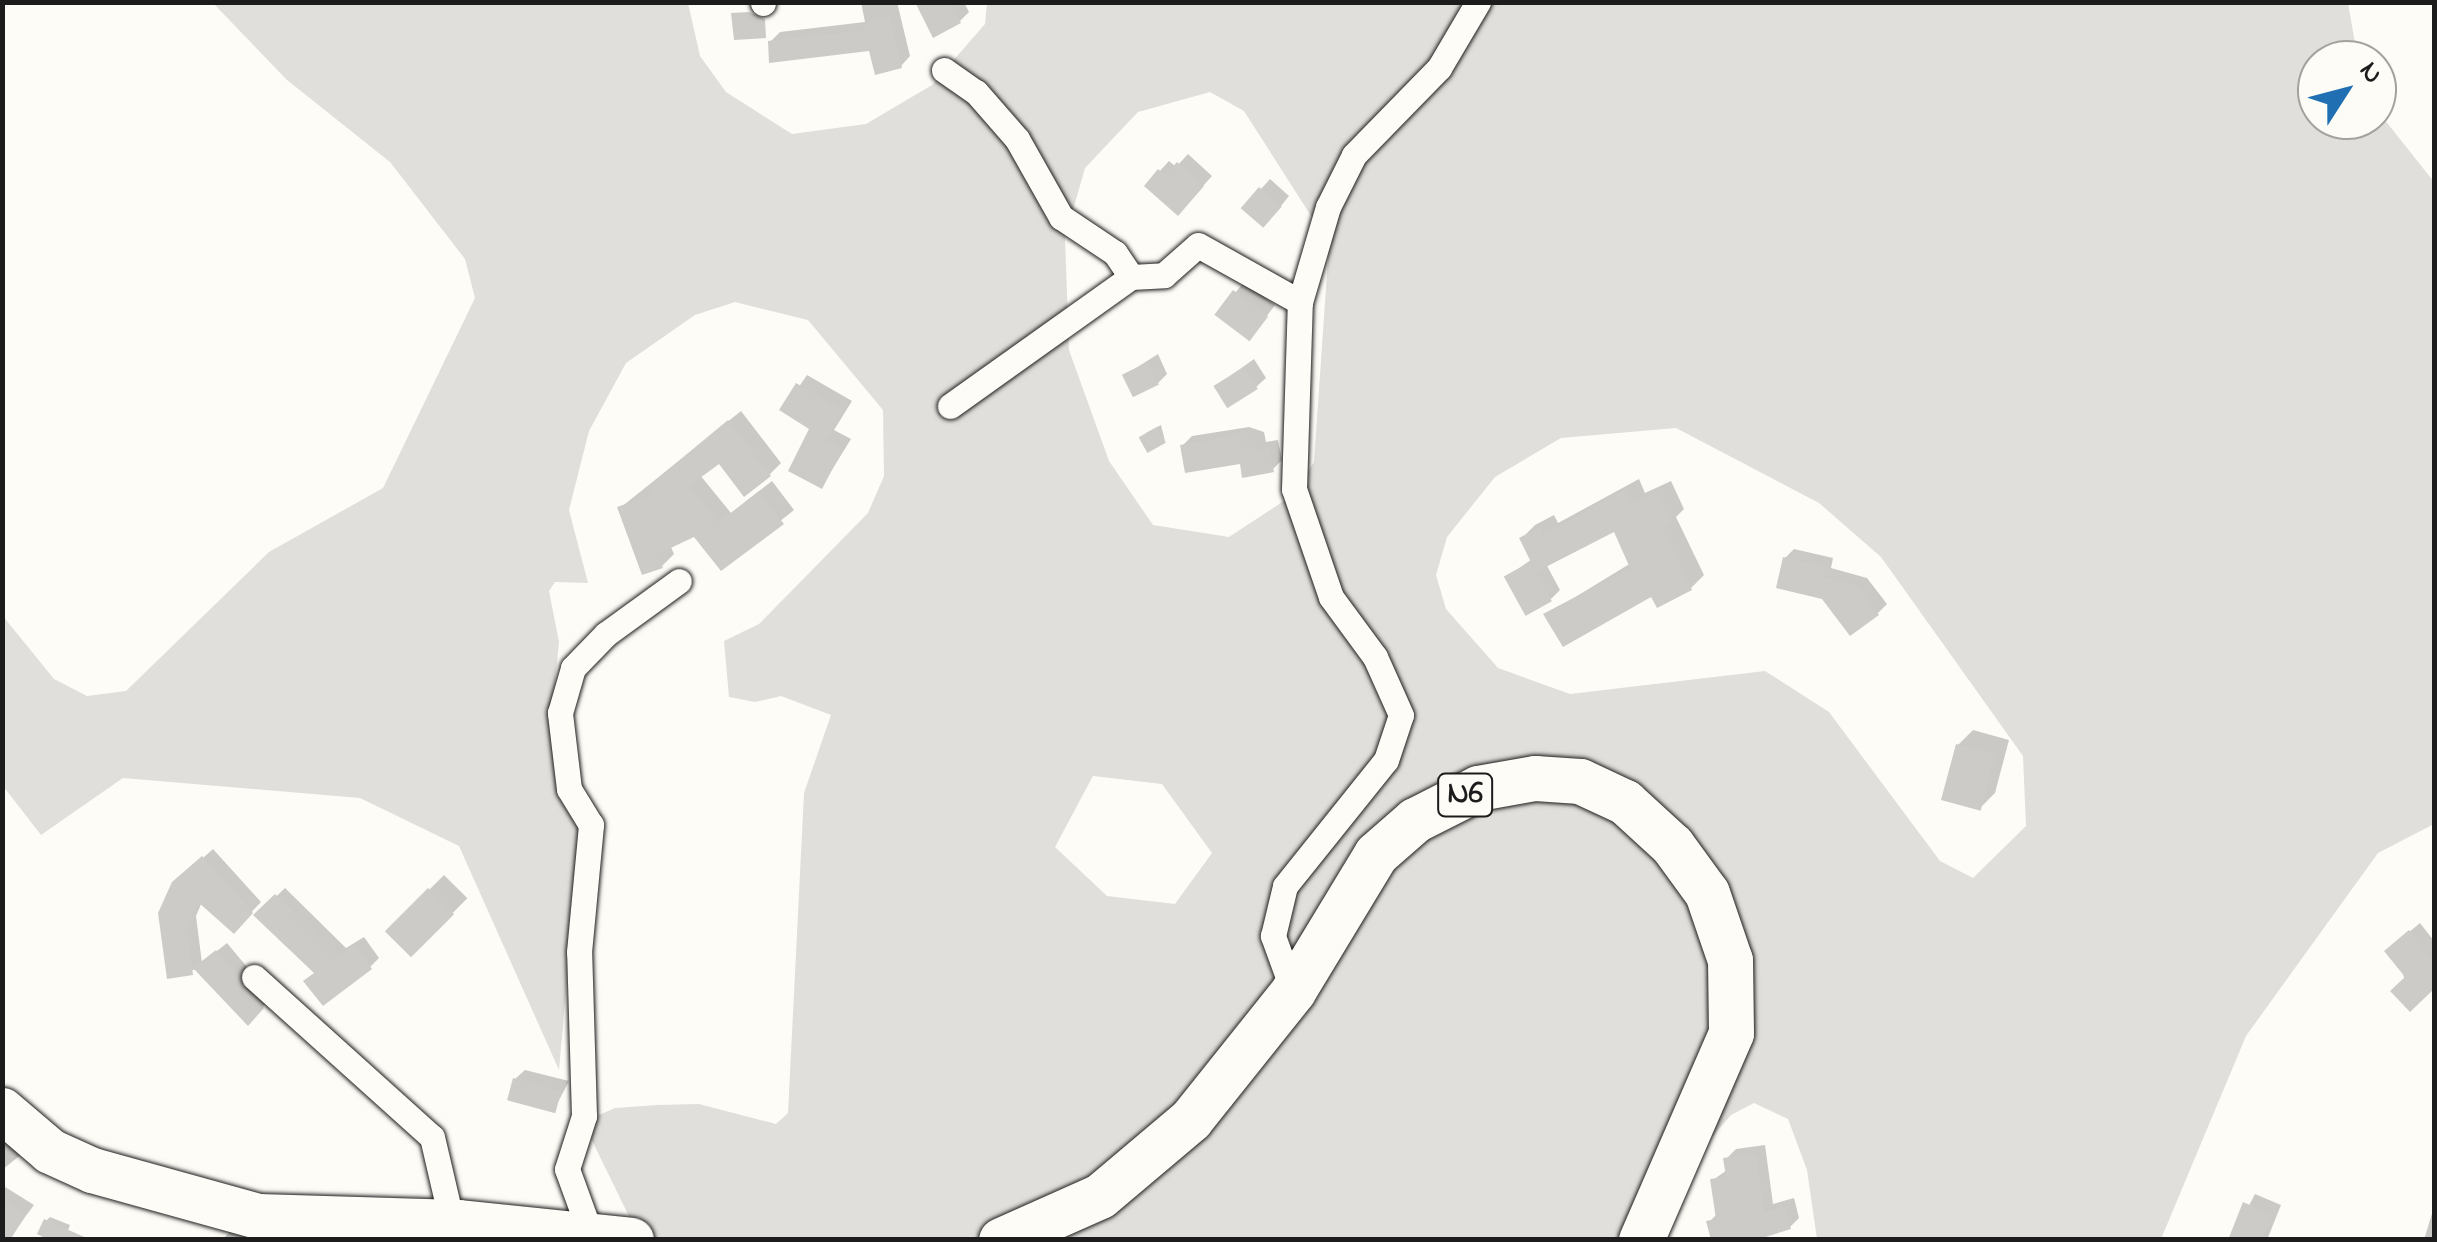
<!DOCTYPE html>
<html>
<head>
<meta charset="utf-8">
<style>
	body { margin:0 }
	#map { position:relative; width:2437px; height:1242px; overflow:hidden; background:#fdfcf7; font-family:"Indie Flower",sans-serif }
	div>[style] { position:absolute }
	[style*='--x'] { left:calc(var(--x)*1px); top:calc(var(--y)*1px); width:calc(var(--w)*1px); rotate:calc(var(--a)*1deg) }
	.green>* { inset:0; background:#e0dfdb }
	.shadow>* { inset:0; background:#0003; transform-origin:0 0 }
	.building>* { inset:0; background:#cccbc8; transform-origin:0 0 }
	.roads { filter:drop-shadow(0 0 2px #1c1c1c) drop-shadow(0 0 2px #1c1c1c) }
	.street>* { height:25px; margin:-12.5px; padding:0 12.5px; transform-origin:12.5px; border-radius:12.5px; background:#fdfcf7 }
	.highway>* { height:45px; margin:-22.5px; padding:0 22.5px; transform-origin:22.5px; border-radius:22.5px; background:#fdfcf7 }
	span { translate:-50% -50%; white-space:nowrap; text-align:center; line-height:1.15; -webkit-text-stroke:8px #fdfcf7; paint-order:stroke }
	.shield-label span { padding:2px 8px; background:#fdfcf7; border:2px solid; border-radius:8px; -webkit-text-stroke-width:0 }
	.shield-label { font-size:32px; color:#1c1c1c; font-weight:700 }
	.frame { position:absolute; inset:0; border:5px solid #1c1c1c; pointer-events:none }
	.north { position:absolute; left:2297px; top:40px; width:100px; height:100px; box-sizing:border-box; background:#fdfcf7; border:2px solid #a3a29f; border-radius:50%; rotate:54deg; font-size:28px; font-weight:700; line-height:40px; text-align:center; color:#1c1c1c }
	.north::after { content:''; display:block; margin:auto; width:35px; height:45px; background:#1f6fb2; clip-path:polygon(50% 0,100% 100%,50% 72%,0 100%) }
</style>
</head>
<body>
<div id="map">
	<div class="green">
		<i style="clip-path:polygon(evenodd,213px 3px,688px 3px,700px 56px,726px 92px,792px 134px,866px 124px,932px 85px,985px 24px,987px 3px,2348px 3px,2358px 60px,2317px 60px,2317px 120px,2377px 120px,2377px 110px,2434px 182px,2434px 824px,2378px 853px,2246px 1036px,2161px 1239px,1817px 1239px,1807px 1170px,1788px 1119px,1754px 1103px,1731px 1115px,1694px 1158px,1662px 1239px,640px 1239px,583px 1122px,615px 1108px,657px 1105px,699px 1104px,776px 1124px,788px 1113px,804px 793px,831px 715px,781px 696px,755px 702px,729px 697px,724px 641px,759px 624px,868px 513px,884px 476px,883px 410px,808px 320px,735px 302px,695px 315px,626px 363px,589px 431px,569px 510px,588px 583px,555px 582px,549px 591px,559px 642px,552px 712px,581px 822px,559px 1070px,459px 846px,360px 798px,123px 778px,41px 835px,3px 786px,2px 615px,54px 679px,87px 696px,126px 691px,269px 552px,383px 488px,475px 298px,465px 259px,390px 162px,287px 80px,213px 3px,1210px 92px,1244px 111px,1329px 244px,1314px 462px,1293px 495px,1229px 537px,1153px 525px,1109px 461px,1069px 350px,1065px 238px,1085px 168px,1138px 112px,1210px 92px,213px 3px,1676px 428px,1819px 503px,1881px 557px,2023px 756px,2026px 826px,1973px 878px,1940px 861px,1829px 712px,1765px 671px,1570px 694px,1498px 668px,1446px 609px,1436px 575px,1447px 537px,1495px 477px,1561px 438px,1676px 428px,213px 3px,1093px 776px,1162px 784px,1212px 853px,1175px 904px,1107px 896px,1055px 847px,1093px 776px)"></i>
	</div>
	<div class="shadow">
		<i style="clip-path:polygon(861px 2px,897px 2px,910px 56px,901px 66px,871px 49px,770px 42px,780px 32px,865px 22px)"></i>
		<i style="clip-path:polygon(917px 2px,964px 2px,969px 12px,960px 21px)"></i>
		<i style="clip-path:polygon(1188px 154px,1212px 176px,1187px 204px,1147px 185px,1169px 161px,1176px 167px)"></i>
		<i style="clip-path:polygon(1270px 179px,1289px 196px,1273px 216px,1261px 189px)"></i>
		<i style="clip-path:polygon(1244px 282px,1275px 305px,1258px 328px,1218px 314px)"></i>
		<i style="clip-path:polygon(1158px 354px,1167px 374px,1158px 383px,1125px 375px)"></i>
		<i style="clip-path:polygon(1254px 359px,1266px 378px,1256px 387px,1216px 386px)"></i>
		<i style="clip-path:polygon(807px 375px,852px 401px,834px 430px,851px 439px,822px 486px,813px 428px,783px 410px)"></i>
		<i style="clip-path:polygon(741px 411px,781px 463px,769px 475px,719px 460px,700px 475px,731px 513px,772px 481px,794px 510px,721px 568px,695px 534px,670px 545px,674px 554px,662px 566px,620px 508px)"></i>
		<i style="clip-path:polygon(1161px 425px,1165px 441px,1146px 433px)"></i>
		<i style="clip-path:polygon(1249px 427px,1264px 432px,1266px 442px,1278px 440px,1282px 460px,1272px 470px,1182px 446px,1192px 436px)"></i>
		<i style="clip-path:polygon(1639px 479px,1645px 493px,1671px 481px,1684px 509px,1676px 517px,1704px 575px,1691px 588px,1546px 615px,1631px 563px,1615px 528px,1546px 564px,1560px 590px,1551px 599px,1507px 577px,1532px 559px,1522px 538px,1535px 525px,1554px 515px,1558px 523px)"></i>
		<i style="clip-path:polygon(1794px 549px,1833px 558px,1831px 568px,1867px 578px,1887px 604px,1878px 613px,1823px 597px,1785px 558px)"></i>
		<i style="clip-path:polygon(1973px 730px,2009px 740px,1995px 793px,1980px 808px,1958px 745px)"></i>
		<i style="clip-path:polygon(213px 849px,261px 902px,234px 931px,202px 902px,196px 916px,202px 963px,227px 943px,272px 997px,248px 1023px,197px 969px,169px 976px,183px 876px)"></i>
		<i style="left:444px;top:875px;width:33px;height:78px;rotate:45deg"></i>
		<i style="clip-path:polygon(285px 888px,346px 948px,364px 937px,379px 958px,370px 967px,316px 972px,257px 915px)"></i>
		<i style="clip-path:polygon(2420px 923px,2434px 941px,2434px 987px,2410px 1009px,2397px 942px)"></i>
		<i style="clip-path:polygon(525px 1070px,569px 1081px,554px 1110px,515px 1079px)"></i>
		<i style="clip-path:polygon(11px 1135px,28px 1149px,2px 1170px,2px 1141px)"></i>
		<i style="clip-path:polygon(1765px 1145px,1773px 1204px,1794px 1198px,1799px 1218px,1790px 1227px,1709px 1222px,1718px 1213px,1713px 1180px,1727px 1170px,1726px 1159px,1736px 1149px)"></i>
		<i style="clip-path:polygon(2px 1185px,34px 1205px,8px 1240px,2px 1237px)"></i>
		<i style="clip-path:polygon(2255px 1194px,2281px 1205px,2267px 1240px,2231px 1240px)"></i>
		<i style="clip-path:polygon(2433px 1210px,2434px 1240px,2424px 1240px)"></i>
		<i style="clip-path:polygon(50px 1217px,70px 1225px,65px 1238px,46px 1221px)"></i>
		<i style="clip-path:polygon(241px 1220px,285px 1239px,222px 1240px)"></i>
	</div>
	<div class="building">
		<i style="clip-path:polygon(915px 2px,950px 2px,961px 23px,933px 38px)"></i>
		<i style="clip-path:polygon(749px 12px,765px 19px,766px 38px,734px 40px,731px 13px)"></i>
		<i style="clip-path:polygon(889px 16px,902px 68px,875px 75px,869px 51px,769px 63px,768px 41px,864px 30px,862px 23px)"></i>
		<i style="clip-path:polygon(1177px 162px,1204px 186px,1178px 216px,1144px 186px,1158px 169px,1165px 175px)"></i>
		<i style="left:1259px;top:187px;width:30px;height:28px;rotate:41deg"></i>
		<i style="left:1233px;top:290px;width:44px;height:31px;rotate:37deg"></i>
		<i style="left:1148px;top:362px;width:25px;height:29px;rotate:64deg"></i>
		<i style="left:1244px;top:367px;width:26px;height:36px;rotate:58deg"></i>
		<i style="clip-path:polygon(796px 383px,844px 411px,826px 440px,843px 449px,822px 489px,788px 471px,809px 429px,779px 410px)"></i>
		<i style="clip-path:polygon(728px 420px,771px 476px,744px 497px,719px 464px,689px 486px,718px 523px,759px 491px,784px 524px,721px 571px,694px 537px,658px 554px,663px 568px,642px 575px,617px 507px,651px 495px,646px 488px)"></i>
		<i style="left:1157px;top:427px;width:18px;height:21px;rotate:61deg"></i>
		<i style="clip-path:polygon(1239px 435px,1244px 442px,1255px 440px,1257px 450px,1269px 448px,1274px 472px,1242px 478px,1240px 464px,1185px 473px,1180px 445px)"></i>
		<i style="clip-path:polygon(1625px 490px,1632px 504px,1657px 492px,1672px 524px,1663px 528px,1692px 590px,1657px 608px,1651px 597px,1563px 647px,1543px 614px,1630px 568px,1614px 532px,1536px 572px,1519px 538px,1540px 527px,1544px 534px)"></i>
		<i style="clip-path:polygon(1783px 557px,1825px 566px,1823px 577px,1858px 586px,1879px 615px,1850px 636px,1822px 599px,1776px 588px)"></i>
		<i style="left:1530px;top:562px;width:45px;height:30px;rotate:61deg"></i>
		<i style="left:1956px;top:744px;width:41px;height:58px;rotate:15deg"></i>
		<i style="clip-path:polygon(202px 856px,253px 913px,234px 934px,198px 902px,187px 928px,193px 975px,167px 979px,158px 913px,172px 882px)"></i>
		<i style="left:428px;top:888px;width:37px;height:61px;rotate:45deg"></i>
		<i style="clip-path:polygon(275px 894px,336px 956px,355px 944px,372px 969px,323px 1006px,303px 981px,314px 973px,253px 915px)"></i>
		<i style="clip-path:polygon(2409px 930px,2434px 962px,2434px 989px,2410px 1012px,2390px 991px,2405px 977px,2384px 951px)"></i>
		<i style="clip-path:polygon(216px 950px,264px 1008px,248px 1026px,193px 968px)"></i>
		<i style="left:513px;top:1078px;width:50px;height:23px;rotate:15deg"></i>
		<i style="clip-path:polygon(1756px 1154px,1764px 1212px,1784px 1206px,1791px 1229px,1756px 1240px,1711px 1240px,1706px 1221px,1716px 1219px,1710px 1179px,1726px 1177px,1723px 1158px)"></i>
		<i style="clip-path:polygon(2px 1200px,26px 1215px,10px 1240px,2px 1240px)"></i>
		<i style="clip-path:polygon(2243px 1202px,2273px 1215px,2263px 1240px,2228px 1240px)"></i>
		<i style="clip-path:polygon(44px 1219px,91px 1240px,49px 1240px,37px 1234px)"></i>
	</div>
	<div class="roads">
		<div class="street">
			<i style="--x:763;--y:2;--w:1;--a:90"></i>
			<i style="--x:944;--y:70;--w:39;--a:35"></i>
			<i style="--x:976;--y:92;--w:62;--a:48.9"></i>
			<i style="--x:1017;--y:139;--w:90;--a:60.6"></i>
			<i style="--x:1061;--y:217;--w:65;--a:33.7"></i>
			<i style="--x:1115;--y:253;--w:29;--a:56"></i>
			<i style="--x:1131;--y:277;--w:33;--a:-3"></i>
			<i style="--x:1164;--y:275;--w:45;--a:-41.4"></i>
			<i style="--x:1198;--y:245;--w:117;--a:29.2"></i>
			<i style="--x:950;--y:406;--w:222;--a:-35.5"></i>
			<i style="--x:254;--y:977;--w:239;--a:42"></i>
			<i style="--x:432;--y:1137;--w:71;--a:76.9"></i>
			<i style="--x:448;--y:1206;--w:19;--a:58"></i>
			<i style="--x:1293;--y:991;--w:59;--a:-110"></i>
			<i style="--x:1273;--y:936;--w:51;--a:-76.5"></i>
			<i style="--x:1285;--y:886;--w:161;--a:-51.3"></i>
			<i style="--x:1386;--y:760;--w:47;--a:-71.6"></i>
			<i style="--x:1401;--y:715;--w:64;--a:-114.1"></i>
			<i style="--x:1375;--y:657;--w:74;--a:-126.3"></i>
			<i style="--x:1331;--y:597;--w:114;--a:-108.9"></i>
			<i style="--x:1294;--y:489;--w:187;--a:-88.2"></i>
			<i style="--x:1300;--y:302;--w:99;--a:-73.6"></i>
			<i style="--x:1328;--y:207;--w:58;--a:-63.4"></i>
			<i style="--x:1354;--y:155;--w:122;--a:-45.7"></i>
			<i style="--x:1439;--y:68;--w:77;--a:-59.4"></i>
			<i style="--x:591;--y:1235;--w:70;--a:-110"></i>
			<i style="--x:567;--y:1169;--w:56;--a:-72.2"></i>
			<i style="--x:584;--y:1116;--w:164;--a:-91.7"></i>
			<i style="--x:579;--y:952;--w:128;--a:-84.6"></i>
			<i style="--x:591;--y:825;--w:42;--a:-121.4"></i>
			<i style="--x:569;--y:789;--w:77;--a:-96.8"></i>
			<i style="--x:560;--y:713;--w:47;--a:-73.9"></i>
			<i style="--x:573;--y:668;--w:47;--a:-45.9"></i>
			<i style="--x:606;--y:634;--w:90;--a:-36"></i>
		</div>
		<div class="highway">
			<i style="--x:2;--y:1110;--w:63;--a:40.5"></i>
			<i style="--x:50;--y:1151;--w:46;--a:24.3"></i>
			<i style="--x:92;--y:1170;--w:172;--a:15.5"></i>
			<i style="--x:258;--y:1216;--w:200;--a:1.7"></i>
			<i style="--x:458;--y:1222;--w:174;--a:5.9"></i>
			<i style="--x:1001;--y:1240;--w:108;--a:-24"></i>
			<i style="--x:1100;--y:1196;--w:119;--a:-40.2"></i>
			<i style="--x:1191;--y:1119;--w:164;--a:-51.4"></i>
			<i style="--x:1293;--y:991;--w:160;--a:-58.8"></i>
			<i style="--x:1376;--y:854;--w:52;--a:-41.1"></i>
			<i style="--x:1415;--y:820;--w:71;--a:-26.9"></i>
			<i style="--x:1478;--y:788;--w:58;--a:-10"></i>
			<i style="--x:1535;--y:778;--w:45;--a:3.8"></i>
			<i style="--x:1580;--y:781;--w:50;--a:25"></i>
			<i style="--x:1625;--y:802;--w:64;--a:42.5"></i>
			<i style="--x:1672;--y:845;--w:59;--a:53.9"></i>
			<i style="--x:1707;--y:893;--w:71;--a:71.1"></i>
			<i style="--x:1730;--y:960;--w:73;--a:89.2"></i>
			<i style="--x:1731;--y:1033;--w:226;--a:113.5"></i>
		</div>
	</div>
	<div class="shield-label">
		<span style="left:1465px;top:795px">N6</span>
	</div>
	<div class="frame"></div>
	<div class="north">N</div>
</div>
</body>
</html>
